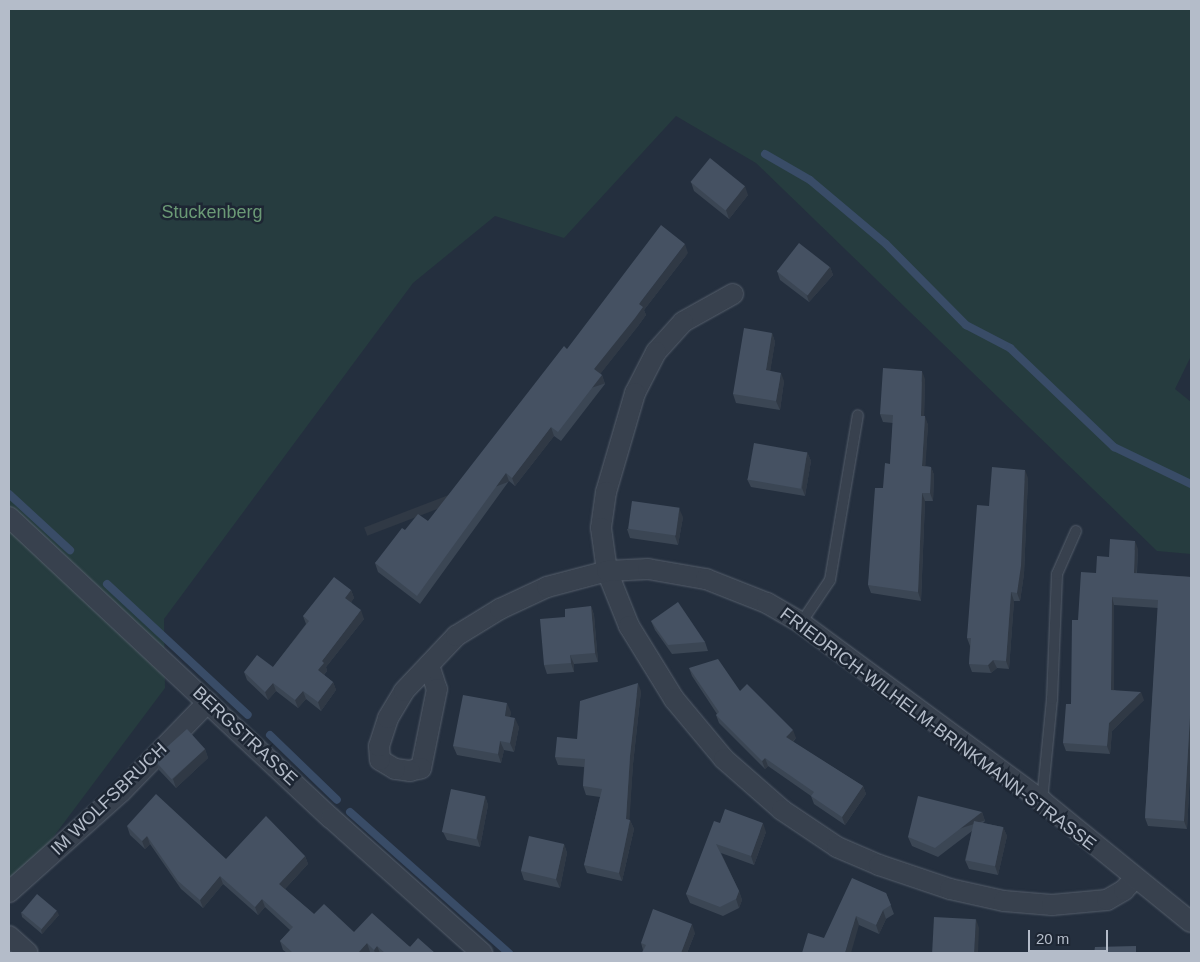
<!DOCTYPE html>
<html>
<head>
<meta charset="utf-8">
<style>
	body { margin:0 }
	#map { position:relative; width:1200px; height:962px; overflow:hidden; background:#242f3e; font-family:Helvetica,sans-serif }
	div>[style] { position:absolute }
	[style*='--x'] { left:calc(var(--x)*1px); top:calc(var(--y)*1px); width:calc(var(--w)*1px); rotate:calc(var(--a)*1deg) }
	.green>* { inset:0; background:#263c3f }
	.stream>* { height:8px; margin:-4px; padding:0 4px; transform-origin:4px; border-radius:4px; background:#394c67 }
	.roads { filter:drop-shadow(0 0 1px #565f6c) drop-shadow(0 0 1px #565f6c) }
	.lane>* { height:10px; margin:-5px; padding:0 5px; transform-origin:5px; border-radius:5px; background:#38414e }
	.street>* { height:20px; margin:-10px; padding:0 10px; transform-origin:10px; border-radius:10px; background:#38414e }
	.wall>* { inset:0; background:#3b4654 }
	.shaded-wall>* { inset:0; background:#303945; transform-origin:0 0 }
	.building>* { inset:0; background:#455162; transform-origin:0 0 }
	span { translate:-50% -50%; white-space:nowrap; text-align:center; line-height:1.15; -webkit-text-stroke:5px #1d2633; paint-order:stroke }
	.park-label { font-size:18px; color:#6b9a76 }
	.street-label { font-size:18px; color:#b4bcc9 }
	.frame { position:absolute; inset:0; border:10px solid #b4bcc9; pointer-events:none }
	.scale { position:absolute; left:1028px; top:930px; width:80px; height:22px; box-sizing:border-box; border:2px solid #b4bcc9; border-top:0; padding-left:6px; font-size:15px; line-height:18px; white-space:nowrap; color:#b4bcc9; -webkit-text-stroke:4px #1d2633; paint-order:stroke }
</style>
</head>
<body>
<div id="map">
	<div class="green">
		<i style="clip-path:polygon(9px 9px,1191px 9px,1191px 356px,1175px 389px,1191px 402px,1191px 554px,1157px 551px,756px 163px,676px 116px,564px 238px,495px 216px,413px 283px,164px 619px,165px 688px,9px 896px)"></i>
	</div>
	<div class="stream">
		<i style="--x:765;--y:154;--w:52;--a:30"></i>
		<i style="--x:810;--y:180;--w:99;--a:40.1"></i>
		<i style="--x:886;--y:244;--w:114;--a:45.4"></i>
		<i style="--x:966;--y:325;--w:50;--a:27.6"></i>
		<i style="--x:1010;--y:348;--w:144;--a:43.6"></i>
		<i style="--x:1114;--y:447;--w:85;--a:25.7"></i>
		<i style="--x:9;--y:494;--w:83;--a:42.6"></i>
		<i style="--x:107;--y:584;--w:192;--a:42.9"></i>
		<i style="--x:270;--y:735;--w:93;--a:44.1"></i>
		<i style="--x:350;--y:812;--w:213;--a:41.6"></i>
	</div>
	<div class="roads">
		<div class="lane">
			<i style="--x:801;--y:623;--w:52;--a:-56"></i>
			<i style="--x:830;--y:580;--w:167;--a:-80.4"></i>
			<i style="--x:1042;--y:801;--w:102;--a:-84.4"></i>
			<i style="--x:1052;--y:699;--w:125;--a:-87.7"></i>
			<i style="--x:1057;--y:574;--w:47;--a:-66.2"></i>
		</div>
		<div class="street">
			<i style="--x:733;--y:294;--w:57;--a:150.8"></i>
			<i style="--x:683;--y:322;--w:40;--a:132"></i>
			<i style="--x:656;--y:352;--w:46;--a:117.1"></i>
			<i style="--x:635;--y:393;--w:103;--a:106.3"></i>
			<i style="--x:606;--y:492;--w:36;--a:98"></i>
			<i style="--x:601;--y:528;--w:43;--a:82.1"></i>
			<i style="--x:607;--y:571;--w:59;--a:68.2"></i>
			<i style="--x:629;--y:626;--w:86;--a:58.3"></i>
			<i style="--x:674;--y:699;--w:78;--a:50.2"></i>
			<i style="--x:724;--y:759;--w:77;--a:41.3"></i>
			<i style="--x:782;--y:810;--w:66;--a:33.9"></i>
			<i style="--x:837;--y:847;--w:46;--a:23.2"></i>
			<i style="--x:879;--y:865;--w:75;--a:18.7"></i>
			<i style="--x:950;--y:889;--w:55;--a:12.5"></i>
			<i style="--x:1004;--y:901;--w:48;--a:4.8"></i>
			<i style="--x:1052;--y:905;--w:55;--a:-5.2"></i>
			<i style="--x:1107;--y:900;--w:20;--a:-30"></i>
			<i style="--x:1124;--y:890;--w:16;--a:-47"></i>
			<i style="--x:9;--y:517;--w:441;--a:43.1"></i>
			<i style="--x:331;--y:818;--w:203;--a:41.8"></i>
			<i style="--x:429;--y:665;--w:25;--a:72"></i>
			<i style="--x:437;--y:689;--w:81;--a:101.4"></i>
			<i style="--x:421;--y:768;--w:11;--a:165"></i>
			<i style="--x:410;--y:771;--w:15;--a:-172"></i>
			<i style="--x:395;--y:769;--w:17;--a:-149"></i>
			<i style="--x:380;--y:760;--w:14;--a:-94"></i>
			<i style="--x:379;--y:746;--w:29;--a:-72"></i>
			<i style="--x:388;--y:718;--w:31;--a:-59"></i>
			<i style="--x:404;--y:691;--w:76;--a:-46.6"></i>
			<i style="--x:456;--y:636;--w:52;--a:-31.5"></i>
			<i style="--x:500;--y:609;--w:52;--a:-25.1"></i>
			<i style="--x:547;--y:587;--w:62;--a:-14.9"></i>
			<i style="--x:607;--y:571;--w:41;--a:-2.8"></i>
			<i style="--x:648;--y:569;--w:59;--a:9.8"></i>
			<i style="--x:706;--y:579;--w:66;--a:21.5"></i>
			<i style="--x:767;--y:603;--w:39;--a:30"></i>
			<i style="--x:801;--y:623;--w:300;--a:36.4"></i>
			<i style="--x:1042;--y:801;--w:192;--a:39.1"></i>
			<i style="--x:9;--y:892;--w:150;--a:-41.8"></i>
			<i style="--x:121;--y:792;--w:125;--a:-46"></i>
			<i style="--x:9;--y:936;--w:25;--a:42"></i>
		</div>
	</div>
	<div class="wall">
		<i style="clip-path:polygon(691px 182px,748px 195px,729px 219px,694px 191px)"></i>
		<i style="clip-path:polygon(688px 253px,644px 310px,646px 315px,638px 326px,600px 374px,602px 375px,605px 384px,561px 441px,554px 436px,515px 486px,509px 481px,420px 604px,378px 572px,375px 563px,405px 530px,428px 521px)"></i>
		<i style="clip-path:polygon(830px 267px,833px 275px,809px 302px,780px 280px,777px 271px)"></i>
		<i style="clip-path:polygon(772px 333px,775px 342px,770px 371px,784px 381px,780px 410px,736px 403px,733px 394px)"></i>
		<i style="clip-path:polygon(925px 379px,924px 416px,928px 425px,925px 466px,931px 467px,934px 475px,933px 501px,925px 501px,921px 601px,871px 593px,868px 585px,883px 488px,890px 464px,893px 423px,883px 422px,880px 414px)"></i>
		<i style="clip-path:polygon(807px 452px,811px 461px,805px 496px,751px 487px,747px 479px)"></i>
		<i style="clip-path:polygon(1028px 478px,1024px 574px,1020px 601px,1014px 601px,1009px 669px,997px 668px,991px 673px,972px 672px,969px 664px,970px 646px,967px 638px,989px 506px)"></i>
		<i style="clip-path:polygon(683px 517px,678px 545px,630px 538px,627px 529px)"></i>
		<i style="clip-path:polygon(1138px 549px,1137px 573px,1191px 577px,1191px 755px,1187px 829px,1148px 826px,1145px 818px,1158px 608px,1114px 605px,1114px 690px,1144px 700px,1112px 731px,1110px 754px,1066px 751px,1063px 743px,1071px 704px,1078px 620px,1096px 573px,1109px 557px)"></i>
		<i style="clip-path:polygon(351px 590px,354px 598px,351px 602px,364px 619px,326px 667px,327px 671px,324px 675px,333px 682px,336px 690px,321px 711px,306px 699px,298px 708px,276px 691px,268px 700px,247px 680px,244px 672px,273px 667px,306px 624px,303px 616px)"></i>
		<i style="clip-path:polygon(591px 606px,594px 615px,598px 662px,574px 664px,574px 672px,547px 674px,544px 665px,565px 617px)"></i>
		<i style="clip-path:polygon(651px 621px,705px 642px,708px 651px,672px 654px,655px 630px)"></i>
		<i style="clip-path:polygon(689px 668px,740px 691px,796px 738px,793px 742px,863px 786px,866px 794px,845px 825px,814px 804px,811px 796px,768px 766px,765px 769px,719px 723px,716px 715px,717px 714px,692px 676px)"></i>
		<i style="clip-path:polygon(641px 691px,633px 764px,629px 820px,630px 820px,634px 829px,622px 881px,587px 873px,584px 865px,600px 797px,586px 795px,583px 786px,584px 767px,558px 765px,555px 757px,577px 739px)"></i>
		<i style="clip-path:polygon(511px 712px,510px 717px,519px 727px,514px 752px,504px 750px,501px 763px,457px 755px,453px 746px)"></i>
		<i style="clip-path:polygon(205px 749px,208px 758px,176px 788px,159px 770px,156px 761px)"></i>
		<i style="clip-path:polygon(485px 796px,488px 805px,480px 847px,447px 840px,443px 832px)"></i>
		<i style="clip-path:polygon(982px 812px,985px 821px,983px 823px,1003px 827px,1007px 836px,998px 875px,969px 869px,965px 860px,972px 831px,938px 857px,912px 846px,908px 837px)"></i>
		<i style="clip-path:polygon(720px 823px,766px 832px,754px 865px,721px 853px,739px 891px,742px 900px,739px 908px,723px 916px,690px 903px,686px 894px)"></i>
		<i style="clip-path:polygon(127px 826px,226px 859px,305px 856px,308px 864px,285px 889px,314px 914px,354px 932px,435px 953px,372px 953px,370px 952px,368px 953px,287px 953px,283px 950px,280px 941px,290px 930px,265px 907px,258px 915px,223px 884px,203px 908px,181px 889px,150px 844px,145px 849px,130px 835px)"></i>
		<i style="clip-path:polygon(564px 844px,567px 853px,560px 888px,524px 880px,521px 871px)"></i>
		<i style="clip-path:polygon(886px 893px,894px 914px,886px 919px,879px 934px,859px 925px,824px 938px)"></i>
		<i style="clip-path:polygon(21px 912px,59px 915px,42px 934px,22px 917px)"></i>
		<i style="clip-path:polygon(695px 933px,687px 953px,642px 953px,643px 950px,641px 943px)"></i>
	</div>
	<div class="shaded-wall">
		<i style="clip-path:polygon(745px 186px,748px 195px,729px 219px,726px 210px)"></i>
		<i style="clip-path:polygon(685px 244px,688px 253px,644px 310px,646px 315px,638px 326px,597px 378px,594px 369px,639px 304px)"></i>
		<i style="clip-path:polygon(830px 267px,833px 275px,809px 302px,806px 293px)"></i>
		<i style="clip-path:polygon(772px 333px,775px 342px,769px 379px,766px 370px)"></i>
		<i style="clip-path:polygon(922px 371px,925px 379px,924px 424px,921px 416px)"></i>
		<i style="clip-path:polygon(781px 373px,784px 381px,780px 410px,776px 401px)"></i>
		<i style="left:602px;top:375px;width:9px;height:72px;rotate:72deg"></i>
		<i style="clip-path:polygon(925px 416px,928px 425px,925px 474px,922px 466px)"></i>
		<i style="clip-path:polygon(551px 427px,554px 436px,515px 486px,512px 478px)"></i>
		<i style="clip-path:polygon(807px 452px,811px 461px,805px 496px,802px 488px)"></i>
		<i style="clip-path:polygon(931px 467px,934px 475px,933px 501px,930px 493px)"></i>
		<i style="clip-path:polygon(1025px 470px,1028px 478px,1024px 574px,1020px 601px,1017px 593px)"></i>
		<i style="left:506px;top:473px;width:9px;height:152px;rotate:69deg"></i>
		<i style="clip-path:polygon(922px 493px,925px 501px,921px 601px,918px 592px)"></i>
		<i style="clip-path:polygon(679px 508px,683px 517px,678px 545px,675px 536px)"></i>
		<i style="clip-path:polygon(1135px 541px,1138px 549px,1136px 581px,1134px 573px)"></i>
		<i style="clip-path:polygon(351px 590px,354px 598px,348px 606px,345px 598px)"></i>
		<i style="clip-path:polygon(1011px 592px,1014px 601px,1009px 669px,1006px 661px)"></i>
		<i style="clip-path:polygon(1112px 597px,1114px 605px,1114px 698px,1111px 690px)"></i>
		<i style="clip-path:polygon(591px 606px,594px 615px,598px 662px,595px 653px)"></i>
		<i style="clip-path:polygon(361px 610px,364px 619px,326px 667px,327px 671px,321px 678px,318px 670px,322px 661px)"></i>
		<i style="clip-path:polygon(570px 655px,574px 664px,574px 672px,571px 663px)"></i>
		<i style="clip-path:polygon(993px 660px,997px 668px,991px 673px,988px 665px)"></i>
		<i style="clip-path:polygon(333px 682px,336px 690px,321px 711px,318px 702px)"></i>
		<i style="clip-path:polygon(273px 683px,276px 691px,268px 700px,265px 692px)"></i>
		<i style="clip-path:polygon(638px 683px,641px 691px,633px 764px,629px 828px,626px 819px,630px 756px)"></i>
		<i style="clip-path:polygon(303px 691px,306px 699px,298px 708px,295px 700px)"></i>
		<i style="clip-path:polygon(1141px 692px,1144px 700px,1112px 731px,1110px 754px,1107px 746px,1109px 723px)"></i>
		<i style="clip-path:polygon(507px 703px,511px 712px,508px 725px,505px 716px)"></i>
		<i style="clip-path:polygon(1190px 716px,1191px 719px,1191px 755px,1187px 829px,1184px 821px)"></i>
		<i style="clip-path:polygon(515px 718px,519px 727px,514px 752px,510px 743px)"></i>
		<i style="clip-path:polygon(793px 730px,796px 738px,789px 745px,786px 737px)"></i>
		<i style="clip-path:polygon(500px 741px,504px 750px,501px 763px,498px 754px)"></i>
		<i style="clip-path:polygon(205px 749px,208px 758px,176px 788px,173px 779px)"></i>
		<i style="clip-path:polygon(765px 758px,768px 766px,765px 769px,762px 761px)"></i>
		<i style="clip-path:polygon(863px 786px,866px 794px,845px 825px,842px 817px)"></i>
		<i style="clip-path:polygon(485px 796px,488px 805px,480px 847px,477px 838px)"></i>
		<i style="left:982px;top:812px;width:9px;height:59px;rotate:72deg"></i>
		<i style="clip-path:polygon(630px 820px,634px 829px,622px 881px,619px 873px)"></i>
		<i style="clip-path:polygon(763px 823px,766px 832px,754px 865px,751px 856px)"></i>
		<i style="clip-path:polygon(1003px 827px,1007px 836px,998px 875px,995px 866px)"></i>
		<i style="clip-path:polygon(147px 836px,150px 844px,145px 849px,142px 841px)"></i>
		<i style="clip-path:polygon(564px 844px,567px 853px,560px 888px,556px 879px)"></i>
		<i style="clip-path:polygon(305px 856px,308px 864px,282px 892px,279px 884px)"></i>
		<i style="clip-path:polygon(220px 876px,223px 884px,203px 908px,200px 900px)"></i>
		<i style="clip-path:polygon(739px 891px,742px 900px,739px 908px,736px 899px)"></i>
		<i style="clip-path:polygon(262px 899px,265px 907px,258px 915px,255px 907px)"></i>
		<i style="clip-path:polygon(883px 910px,886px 919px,879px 934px,876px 925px)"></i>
		<i style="clip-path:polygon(57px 911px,59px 915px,42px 934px,41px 930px)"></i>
		<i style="clip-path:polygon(856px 916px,859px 925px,851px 953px,845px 953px)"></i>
		<i style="clip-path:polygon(976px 919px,979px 928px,978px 953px,974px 953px)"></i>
		<i style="clip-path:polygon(692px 924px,695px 933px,687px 953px,681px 953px)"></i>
		<i style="clip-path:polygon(367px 943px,370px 952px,368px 953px,358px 953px)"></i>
		<i style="clip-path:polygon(377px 946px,380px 953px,375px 953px,374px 950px)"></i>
	</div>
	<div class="building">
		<i style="left:710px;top:158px;width:45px;height:31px;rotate:39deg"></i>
		<i style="clip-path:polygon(661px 225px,685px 244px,639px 304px,643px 307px,635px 318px,594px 369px,602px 375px,558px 432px,551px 427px,512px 478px,506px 473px,417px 596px,375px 563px,402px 528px,405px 530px,418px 514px,428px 521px,564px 346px,567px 349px)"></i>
		<i style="left:799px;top:243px;width:39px;height:36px;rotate:38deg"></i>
		<i style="clip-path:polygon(744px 328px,772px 333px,766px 370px,781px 373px,776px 401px,733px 394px)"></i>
		<i style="clip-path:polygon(883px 368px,922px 371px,921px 416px,925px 416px,922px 466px,931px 467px,930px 493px,922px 493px,918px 592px,868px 585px,875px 488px,883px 488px,885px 463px,890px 464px,893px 415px,880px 414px)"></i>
		<i style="left:754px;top:443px;width:54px;height:37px;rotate:10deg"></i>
		<i style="clip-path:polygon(992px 467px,1025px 470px,1021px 566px,1017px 593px,1011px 592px,1006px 661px,993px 660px,988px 665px,969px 664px,971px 638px,967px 638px,977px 505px,989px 506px)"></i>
		<i style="left:632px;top:501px;width:48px;height:28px;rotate:8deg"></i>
		<i style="clip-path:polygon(1110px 539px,1135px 541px,1134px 573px,1191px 577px,1191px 716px,1190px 716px,1184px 821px,1145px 818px,1158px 600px,1112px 597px,1111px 690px,1141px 692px,1109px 723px,1107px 746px,1063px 743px,1066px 704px,1071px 704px,1072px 620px,1078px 620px,1081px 572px,1096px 573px,1097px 556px,1109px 557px)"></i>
		<i style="clip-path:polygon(334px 577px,351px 590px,345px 598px,361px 610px,322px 661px,324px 663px,318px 670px,333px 682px,318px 702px,303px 691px,295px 700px,273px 683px,265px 692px,244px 672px,257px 655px,273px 667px,309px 621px,303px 616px)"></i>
		<i style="clip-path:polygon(678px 602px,705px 642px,668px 645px,651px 621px)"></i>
		<i style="clip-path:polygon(591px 606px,595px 653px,570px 655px,571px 663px,544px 665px,540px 619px,565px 617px,565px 609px)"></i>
		<i style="clip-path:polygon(718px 659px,740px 691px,747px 684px,793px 730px,786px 737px,863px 786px,842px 817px,811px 796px,814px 792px,765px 758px,762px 761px,716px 715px,719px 712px,689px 668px)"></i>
		<i style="clip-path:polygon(638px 683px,630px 756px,626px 819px,630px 820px,619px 873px,584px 865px,602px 789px,583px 786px,585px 759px,555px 757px,557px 737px,577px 739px,580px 701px)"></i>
		<i style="clip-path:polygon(463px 695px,507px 703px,505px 716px,515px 718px,510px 743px,500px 741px,498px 754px,453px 746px)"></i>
		<i style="left:187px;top:729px;width:27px;height:45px;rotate:48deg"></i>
		<i style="left:451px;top:789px;width:35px;height:44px;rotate:12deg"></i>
		<i style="clip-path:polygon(156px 794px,226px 859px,266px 816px,305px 856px,279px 884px,314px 914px,324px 904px,354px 932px,372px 913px,410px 947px,418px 938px,435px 953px,385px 953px,377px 946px,374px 950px,367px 943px,358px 953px,293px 953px,280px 941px,293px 927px,262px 899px,255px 907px,220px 876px,200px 900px,178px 881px,147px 836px,142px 841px,127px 826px)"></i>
		<i style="clip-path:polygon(918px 796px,982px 812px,935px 848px,908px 837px)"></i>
		<i style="clip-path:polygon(725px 809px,763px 823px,751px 856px,716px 844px,739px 891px,736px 899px,720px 907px,686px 894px,714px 821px,720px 823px)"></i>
		<i style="left:974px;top:821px;width:30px;height:40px;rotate:12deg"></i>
		<i style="left:529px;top:836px;width:36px;height:36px;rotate:13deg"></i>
		<i style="clip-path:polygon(852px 878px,886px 893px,891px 905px,883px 910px,876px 925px,856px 916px,845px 953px,802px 953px,808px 933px,824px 938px)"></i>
		<i style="left:37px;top:894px;width:26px;height:24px;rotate:40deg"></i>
		<i style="clip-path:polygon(653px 909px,692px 924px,681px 953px,642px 953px,646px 945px,641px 943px)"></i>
		<i style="left:934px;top:917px;width:42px;height:36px;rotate:3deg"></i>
		<i style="clip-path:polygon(1136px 946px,1136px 953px,1094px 953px,1095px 947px)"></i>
	</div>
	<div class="park-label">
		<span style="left:212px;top:212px">Stuckenberg</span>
	</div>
	<div class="street-label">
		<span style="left:938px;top:729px;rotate:37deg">FRIEDRICH-WILHELM-BRINKMANN-STRASSE</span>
		<span style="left:245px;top:736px;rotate:43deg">BERGSTRASSE</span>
		<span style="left:109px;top:799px;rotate:-44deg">IM WOLFSBRUCH</span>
	</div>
	<div class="frame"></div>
	<div class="scale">20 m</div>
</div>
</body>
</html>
